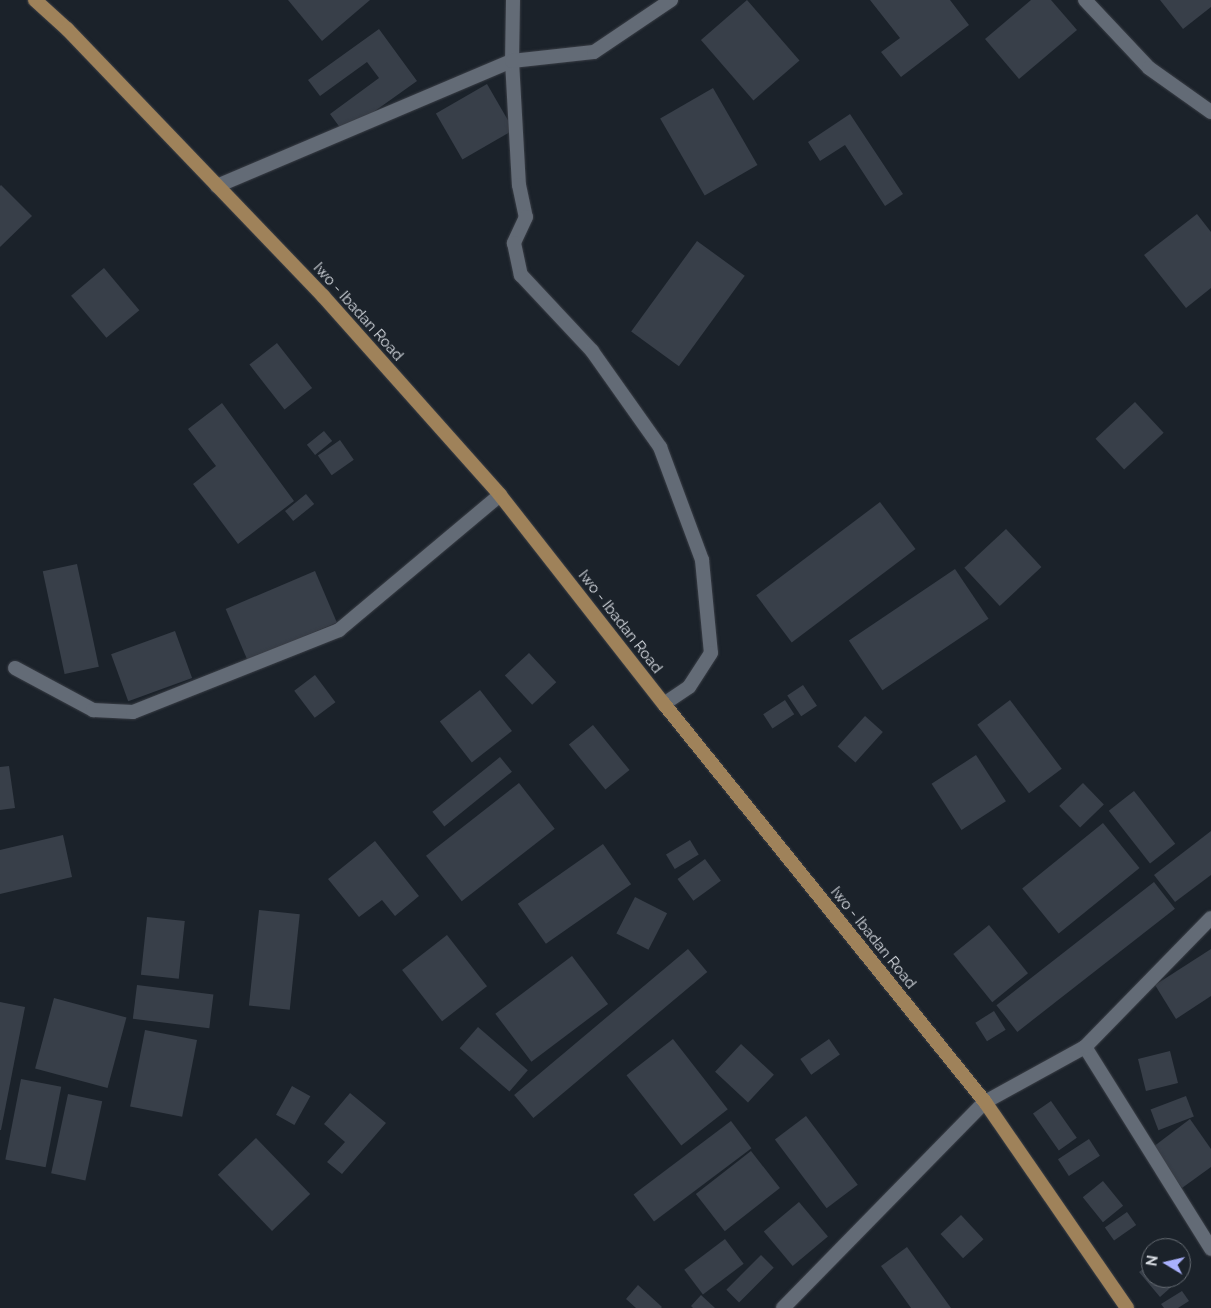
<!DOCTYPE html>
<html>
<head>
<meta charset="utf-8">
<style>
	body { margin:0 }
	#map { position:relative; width:1211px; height:1308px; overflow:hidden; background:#1b222a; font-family:Raleway,sans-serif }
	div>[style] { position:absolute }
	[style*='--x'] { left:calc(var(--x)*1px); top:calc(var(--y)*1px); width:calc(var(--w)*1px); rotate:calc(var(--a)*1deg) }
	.building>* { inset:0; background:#383f49; transform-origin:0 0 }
	.roads { filter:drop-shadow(0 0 1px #393d45) drop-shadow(0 0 1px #393d45) }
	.minor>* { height:14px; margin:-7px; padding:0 7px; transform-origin:7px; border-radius:7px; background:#636b76 }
	.primary>* { height:14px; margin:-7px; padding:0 7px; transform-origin:7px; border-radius:7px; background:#9f825a }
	span { translate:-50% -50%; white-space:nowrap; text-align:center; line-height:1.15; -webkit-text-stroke:4px #1b222a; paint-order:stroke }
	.street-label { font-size:15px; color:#d9dde3 }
	.north { position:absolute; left:1141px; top:1238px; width:50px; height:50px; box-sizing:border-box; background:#1b222a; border:1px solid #676d74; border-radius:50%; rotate:279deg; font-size:14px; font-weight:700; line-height:20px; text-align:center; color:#d9dde3 }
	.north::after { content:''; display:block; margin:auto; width:18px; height:22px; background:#a9b0fc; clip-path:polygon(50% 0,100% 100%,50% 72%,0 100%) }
</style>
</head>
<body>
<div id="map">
	<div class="building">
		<i style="clip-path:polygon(288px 0,370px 0,322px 41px)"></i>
		<i style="left:747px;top:0;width:80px;height:61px;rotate:49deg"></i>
		<i style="clip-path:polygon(870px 0,950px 0,969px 25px,901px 77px,881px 52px,900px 38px)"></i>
		<i style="clip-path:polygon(1031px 0,1051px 0,1077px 30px,1019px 79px,985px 39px)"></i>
		<i style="clip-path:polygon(1160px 0,1211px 0,1211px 7px,1183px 29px)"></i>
		<i style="clip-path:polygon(379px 29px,417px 81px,344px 133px,330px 114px,379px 78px,367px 62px,320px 96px,308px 80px)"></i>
		<i style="left:487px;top:84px;width:53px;height:59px;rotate:60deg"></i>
		<i style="left:713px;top:88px;width:89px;height:61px;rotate:60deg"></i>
		<i style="clip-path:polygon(850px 114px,903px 194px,885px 206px,845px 145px,820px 161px,808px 142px)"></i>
		<i style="clip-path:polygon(1px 185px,32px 216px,0 247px,0 186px)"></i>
		<i style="clip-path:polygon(1197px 214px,1211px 232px,1211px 288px,1186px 308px,1144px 255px)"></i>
		<i style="left:697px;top:241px;width:59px;height:112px;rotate:36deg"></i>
		<i style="left:104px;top:268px;width:55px;height:43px;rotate:50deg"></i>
		<i style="left:277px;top:343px;width:57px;height:35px;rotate:52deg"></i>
		<i style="left:1135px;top:402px;width:42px;height:54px;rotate:47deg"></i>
		<i style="clip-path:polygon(222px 403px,294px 501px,238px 544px,193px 484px,216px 466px,188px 429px)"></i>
		<i style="left:324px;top:431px;width:13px;height:22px;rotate:51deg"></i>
		<i style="left:340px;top:440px;width:24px;height:27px;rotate:55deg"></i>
		<i style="left:306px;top:494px;width:13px;height:27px;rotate:51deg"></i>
		<i style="left:880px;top:502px;width:59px;height:155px;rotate:53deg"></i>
		<i style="left:1006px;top:529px;width:52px;height:57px;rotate:47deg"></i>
		<i style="left:77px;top:564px;width:105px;height:35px;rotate:78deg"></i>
		<i style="left:955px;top:569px;width:60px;height:128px;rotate:56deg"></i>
		<i style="left:315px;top:571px;width:56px;height:97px;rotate:67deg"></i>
		<i style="left:175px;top:631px;width:50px;height:68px;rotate:70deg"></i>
		<i style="left:529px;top:653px;width:40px;height:33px;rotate:47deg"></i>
		<i style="left:315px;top:675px;width:34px;height:26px;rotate:53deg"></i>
		<i style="left:803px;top:685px;width:25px;height:19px;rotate:56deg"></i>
		<i style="left:480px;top:690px;width:52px;height:51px;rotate:52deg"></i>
		<i style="left:785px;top:700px;width:17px;height:26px;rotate:57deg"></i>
		<i style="left:1010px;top:700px;width:86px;height:41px;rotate:53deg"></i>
		<i style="left:865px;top:716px;width:24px;height:41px;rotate:42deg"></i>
		<i style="left:593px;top:725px;width:58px;height:31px;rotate:51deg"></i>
		<i style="left:976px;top:755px;width:55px;height:53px;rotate:57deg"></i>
		<i style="left:500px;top:757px;width:19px;height:87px;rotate:51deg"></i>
		<i style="clip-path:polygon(9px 766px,15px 808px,0 810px,0 767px)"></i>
		<i style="left:519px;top:783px;width:58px;height:118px;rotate:52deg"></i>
		<i style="left:1083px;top:783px;width:30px;height:33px;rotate:46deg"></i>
		<i style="left:1134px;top:791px;width:67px;height:32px;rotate:52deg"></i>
		<i style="left:1103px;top:823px;width:58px;height:104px;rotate:51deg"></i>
		<i style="clip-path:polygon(1211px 831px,1211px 875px,1175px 902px,1154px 875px)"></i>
		<i style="clip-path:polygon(63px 835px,72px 877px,0 894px,0 850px)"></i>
		<i style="left:690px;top:840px;width:17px;height:28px;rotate:59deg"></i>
		<i style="clip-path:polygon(375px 841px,419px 896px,395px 916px,382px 900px,359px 917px,328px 879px)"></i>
		<i style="left:603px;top:844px;width:49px;height:104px;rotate:55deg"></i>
		<i style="left:705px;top:859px;width:27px;height:34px;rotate:54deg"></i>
		<i style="left:1154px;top:882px;width:34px;height:200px;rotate:52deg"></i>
		<i style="left:635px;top:897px;width:36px;height:41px;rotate:27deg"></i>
		<i style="left:259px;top:910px;width:41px;height:96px;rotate:6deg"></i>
		<i style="left:147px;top:917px;width:38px;height:58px;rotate:6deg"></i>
		<i style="left:989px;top:925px;width:62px;height:46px;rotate:51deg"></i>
		<i style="left:447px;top:935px;width:65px;height:57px;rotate:52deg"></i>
		<i style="left:688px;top:949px;width:30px;height:227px;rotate:50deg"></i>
		<i style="clip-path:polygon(1211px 949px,1211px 996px,1176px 1019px,1155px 985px)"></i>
		<i style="left:572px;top:956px;width:60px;height:96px;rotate:53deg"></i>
		<i style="left:137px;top:985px;width:77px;height:34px;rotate:7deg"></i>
		<i style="left:54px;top:998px;width:75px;height:73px;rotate:15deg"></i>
		<i style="clip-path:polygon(0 1002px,25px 1007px,1px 1130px,0 1130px)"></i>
		<i style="left:994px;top:1011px;width:22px;height:22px;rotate:58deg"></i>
		<i style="left:478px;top:1027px;width:66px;height:28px;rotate:41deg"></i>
		<i style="left:145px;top:1030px;width:53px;height:78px;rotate:11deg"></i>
		<i style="left:673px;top:1039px;width:89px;height:59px;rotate:52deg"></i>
		<i style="left:829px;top:1039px;width:19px;height:35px;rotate:55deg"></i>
		<i style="left:741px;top:1044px;width:45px;height:38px;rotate:43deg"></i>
		<i style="left:1170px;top:1051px;width:33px;height:33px;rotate:76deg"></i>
		<i style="left:21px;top:1079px;width:41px;height:82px;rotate:11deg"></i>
		<i style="left:292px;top:1086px;width:21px;height:33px;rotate:29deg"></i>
		<i style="clip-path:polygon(350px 1093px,386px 1123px,342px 1174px,327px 1162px,345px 1142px,324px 1124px)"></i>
		<i style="left:68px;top:1094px;width:35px;height:81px;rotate:12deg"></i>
		<i style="left:1186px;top:1096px;width:22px;height:38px;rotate:69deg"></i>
		<i style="left:1051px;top:1101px;width:45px;height:22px;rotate:55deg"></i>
		<i style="left:806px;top:1116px;width:86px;height:39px;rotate:53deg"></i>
		<i style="clip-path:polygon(1190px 1119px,1211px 1149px,1211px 1167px,1182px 1188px,1153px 1147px)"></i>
		<i style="left:731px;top:1121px;width:34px;height:122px;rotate:53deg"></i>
		<i style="left:256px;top:1138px;width:78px;height:53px;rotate:46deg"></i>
		<i style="left:1089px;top:1139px;width:20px;height:37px;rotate:57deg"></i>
		<i style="left:751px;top:1151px;width:47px;height:70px;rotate:52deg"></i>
		<i style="left:1103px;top:1181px;width:32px;height:26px;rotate:51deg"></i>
		<i style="left:799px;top:1202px;width:45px;height:46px;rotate:50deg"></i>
		<i style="left:1127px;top:1212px;width:16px;height:27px;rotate:55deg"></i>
		<i style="left:961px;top:1215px;width:33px;height:28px;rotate:47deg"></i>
		<i style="left:725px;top:1239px;width:31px;height:51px;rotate:53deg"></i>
		<i style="clip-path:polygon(907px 1247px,951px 1308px,911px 1308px,881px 1266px)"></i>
		<i style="left:761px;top:1255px;width:18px;height:49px;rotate:45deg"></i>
		<i style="clip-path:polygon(1151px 1263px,1151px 1278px,1175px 1278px,1178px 1281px,1160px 1297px,1139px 1272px)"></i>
		<i style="clip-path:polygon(638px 1285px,662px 1307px,661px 1308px,636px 1308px,626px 1299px)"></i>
		<i style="clip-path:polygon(1182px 1291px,1189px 1301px,1178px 1308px,1164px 1308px,1161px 1304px)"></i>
		<i style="clip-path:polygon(701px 1295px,715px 1308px,693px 1308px,691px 1306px)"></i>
	</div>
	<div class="roads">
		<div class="minor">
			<i style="--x:513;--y:0;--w:61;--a:90.9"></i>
			<i style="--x:512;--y:61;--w:124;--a:86.8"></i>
			<i style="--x:519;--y:185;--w:33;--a:78"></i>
			<i style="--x:526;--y:217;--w:29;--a:115"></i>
			<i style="--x:514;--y:243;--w:33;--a:78"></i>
			<i style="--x:521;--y:275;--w:104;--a:46.9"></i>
			<i style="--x:592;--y:351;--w:118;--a:54.7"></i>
			<i style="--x:660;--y:447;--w:121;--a:69.6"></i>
			<i style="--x:702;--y:560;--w:93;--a:84.5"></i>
			<i style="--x:711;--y:653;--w:40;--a:122.9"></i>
			<i style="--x:689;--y:687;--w:30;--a:146"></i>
			<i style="--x:1085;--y:0;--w:93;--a:46.7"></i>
			<i style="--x:1149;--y:68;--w:76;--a:35.4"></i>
			<i style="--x:217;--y:186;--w:320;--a:-23"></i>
			<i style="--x:512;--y:61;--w:82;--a:-6.3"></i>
			<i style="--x:594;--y:52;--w:93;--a:-34"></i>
			<i style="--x:15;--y:668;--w:89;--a:28.3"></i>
			<i style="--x:93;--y:710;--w:40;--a:2.9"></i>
			<i style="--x:133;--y:712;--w:222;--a:-21.7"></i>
			<i style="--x:339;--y:630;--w:210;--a:-40"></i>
			<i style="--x:1085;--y:1047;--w:238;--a:58"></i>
			<i style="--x:783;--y:1308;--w:289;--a:-45.6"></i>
			<i style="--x:985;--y:1102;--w:114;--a:-28.8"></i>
			<i style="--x:1085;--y:1047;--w:180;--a:-45.7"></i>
		</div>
		<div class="primary">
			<i style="--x:35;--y:0;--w:43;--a:42.2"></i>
			<i style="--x:67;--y:29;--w:370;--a:46.2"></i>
			<i style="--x:323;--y:296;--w:266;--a:48.3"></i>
			<i style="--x:500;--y:495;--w:266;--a:51.9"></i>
			<i style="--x:664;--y:704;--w:511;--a:51.11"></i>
			<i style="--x:985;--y:1102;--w:250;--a:55.4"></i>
		</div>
	</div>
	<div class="street-label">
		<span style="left:358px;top:312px;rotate:48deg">Iwo - Ibadan Road</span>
		<span style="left:620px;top:622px;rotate:52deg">Iwo - Ibadan Road</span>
		<span style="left:873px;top:938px;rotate:51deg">Iwo - Ibadan Road</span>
	</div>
	<div class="north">N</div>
</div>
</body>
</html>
